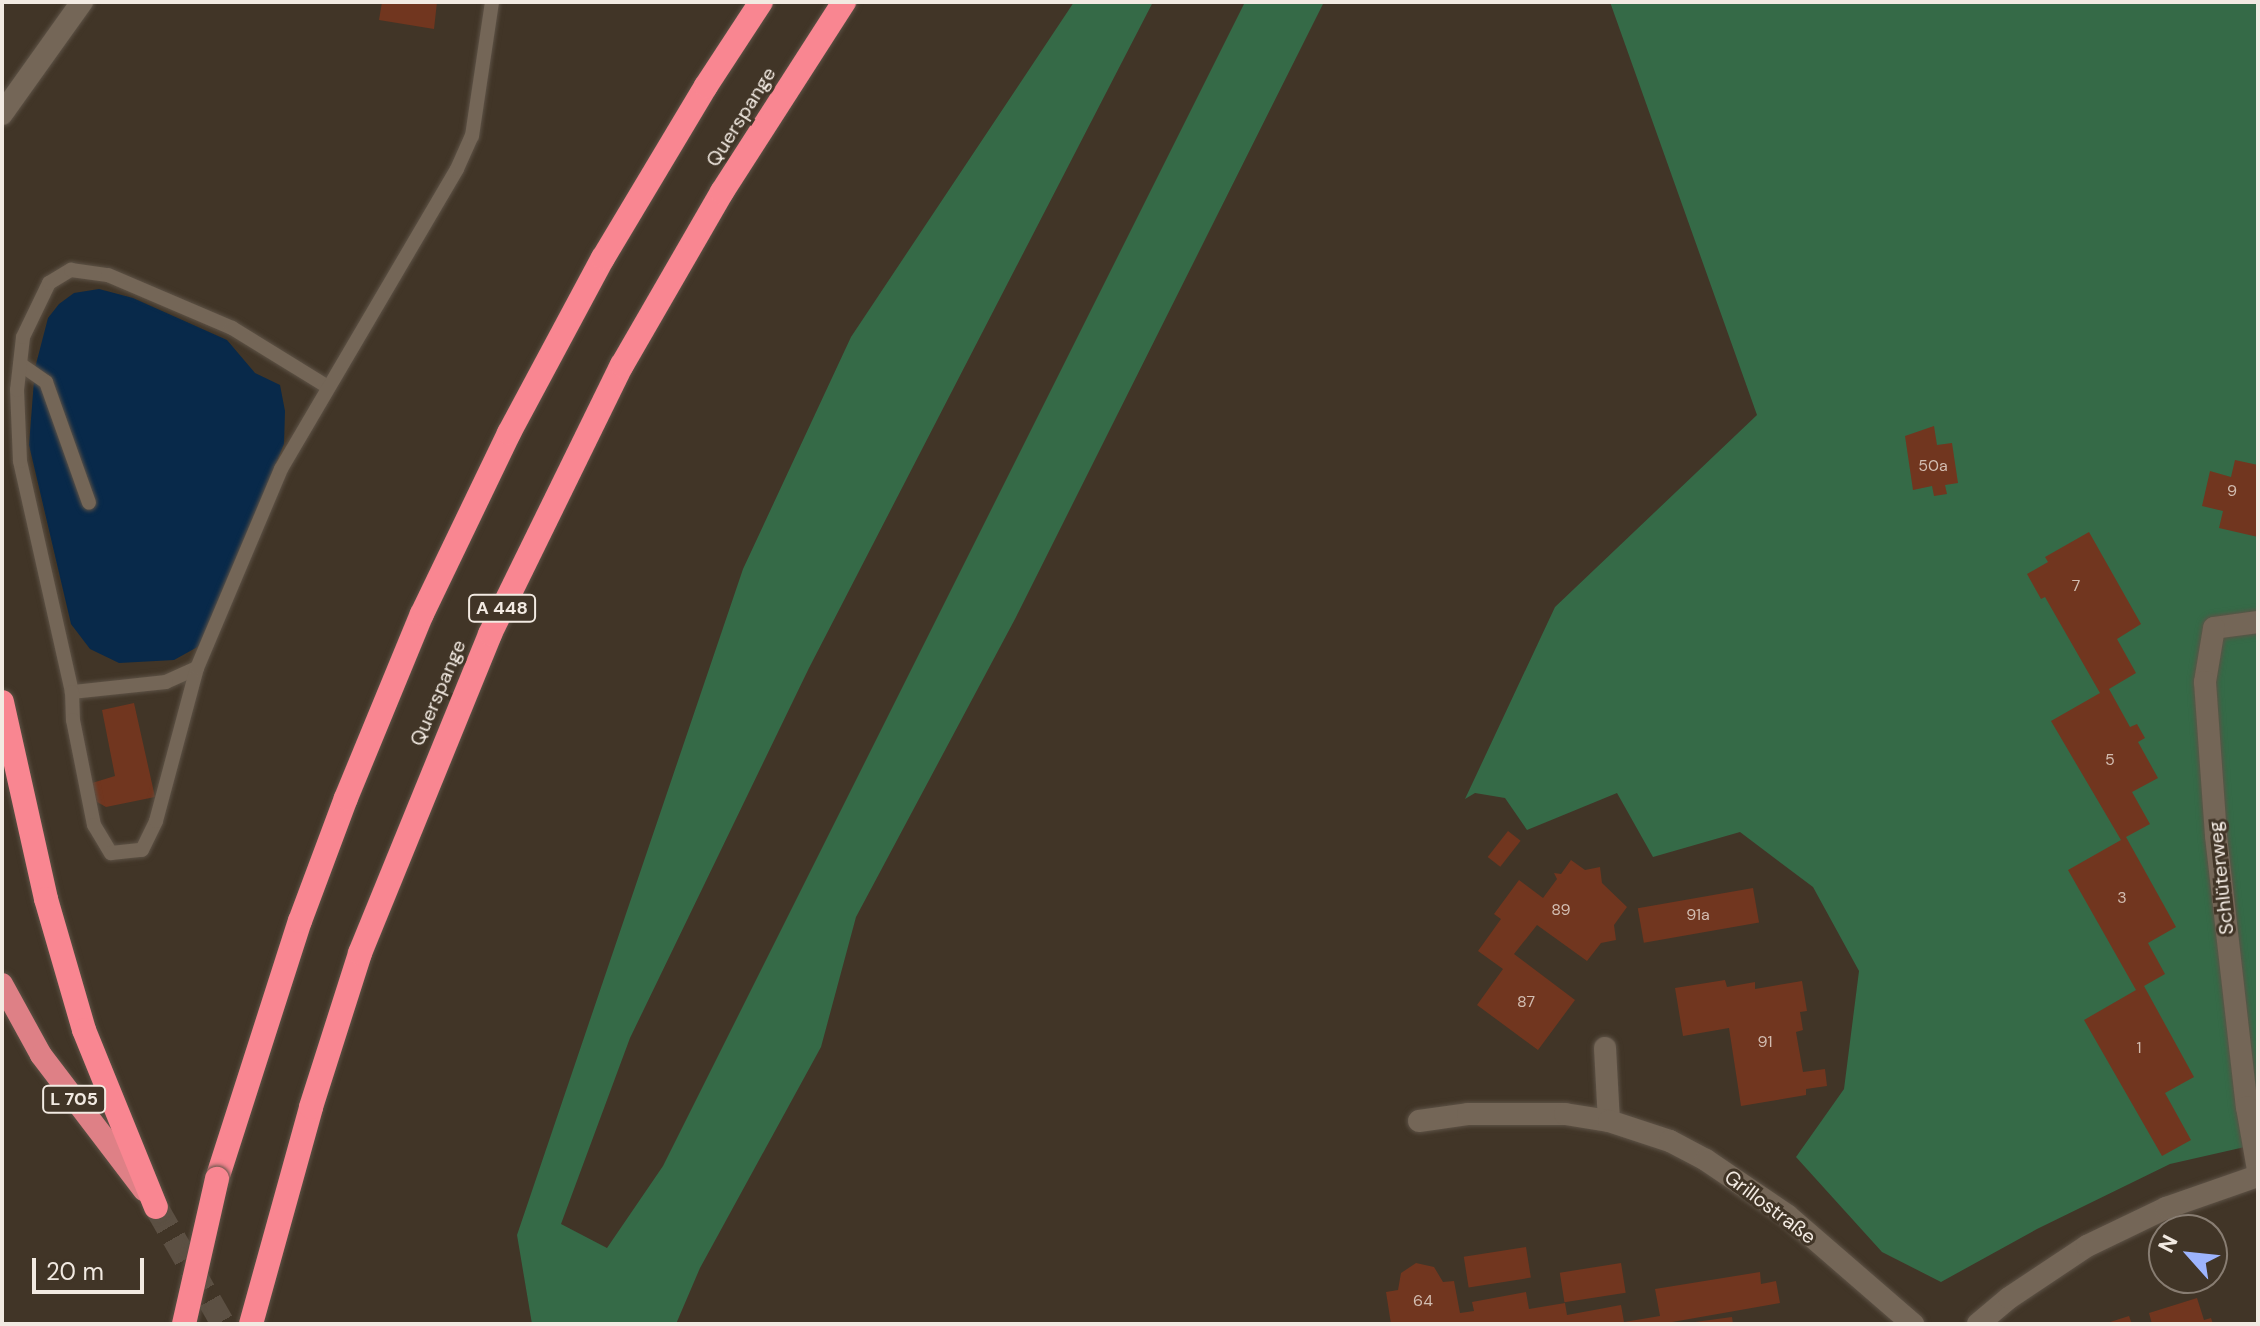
<!DOCTYPE html>
<html>
<head>
<meta charset="utf-8">
<style>
	body { margin:0 }
	#map { position:relative; width:2260px; height:1326px; overflow:hidden; background:#413527; font-family:"DM Sans",sans-serif }
	div>[style] { position:absolute }
	[style*='--x'] { left:calc(var(--x)*1px); top:calc(var(--y)*1px); width:calc(var(--w)*1px); rotate:calc(var(--a)*1deg) }
	.green>* { inset:0; background:#356a47 }
	.water>* { inset:0; background:#08294a }
	.building>* { inset:0; background:#71361f; transform-origin:0 0 }
	.motorway-tunnel>* { height:24px; margin-top:-12px; transform-origin:0; background:repeating-linear-gradient(90deg,#5c5043 0 24px,transparent 0 36px) }
	.roads { filter:drop-shadow(0 0 2px #5d5246) drop-shadow(0 0 2px #5d5246) }
	.service>* { height:14px; margin:-7px; padding:0 7px; transform-origin:7px; border-radius:7px; background:#746657 }
	.minor>* { height:22px; margin:-11px; padding:0 11px; transform-origin:11px; border-radius:11px; background:#746657 }
	.secondary>* { height:22px; margin:-11px; padding:0 11px; transform-origin:11px; border-radius:11px; background:#746657 }
	.trunk>* { height:22px; margin:-11px; padding:0 11px; transform-origin:11px; border-radius:11px; background:#de8086 }
	.motorway>* { height:24px; margin:-12px; padding:0 12px; transform-origin:12px; border-radius:12px; background:#f98691 }
	.bridges { filter:drop-shadow(0 0 2px #5d5246) drop-shadow(0 0 2px #5d5246) }
	.motorway-bridge>* { height:24px; margin:-12px; padding:0 12px; transform-origin:12px; border-radius:12px; background:#f98691 }
	span { translate:-50% -50%; white-space:nowrap; text-align:center; line-height:1.15; -webkit-text-stroke:6px #413527; paint-order:stroke }
	.number-label { font-size:16px; color:#d2bdb1 }
	.number-label span { -webkit-text-stroke-width:0 }
	.shield-label span { padding:2px 6px; background:#413527; border:2px solid; border-radius:6px; -webkit-text-stroke-width:0 }
	.shield-label { font-size:18px; color:#f2eae2; font-weight:700 }
	.street-label { font-size:20px; color:#f2eae2 }
	.frame { position:absolute; inset:0; border:4px solid #f2eae2; pointer-events:none }
	.north { position:absolute; left:2148px; top:1214px; width:80px; height:80px; box-sizing:border-box; background:#413527; border:2px solid #887d72; border-radius:50%; rotate:297deg; font-size:22px; font-weight:700; line-height:32px; text-align:center; color:#f2eae2 }
	.north::after { content:''; display:block; margin:auto; width:28px; height:36px; background:#9db4fd; clip-path:polygon(50% 0,100% 100%,50% 72%,0 100%) }
	.scale { position:absolute; left:32px; top:1258px; width:112px; height:36px; box-sizing:border-box; border:4px solid #f2eae2; border-top:0; padding-left:10px; font-size:24px; line-height:28px; white-space:nowrap; color:#f2eae2; -webkit-text-stroke:6px #413527; paint-order:stroke }
</style>
</head>
<body>
<div id="map">
	<div class="green">
		<i style="clip-path:polygon(1074px 2px,1153px 2px,809px 668px,630px 1038px,561px 1224px,607px 1248px,663px 1166px,1245px 2px,1324px 2px,1015px 619px,856px 917px,821px 1047px,700px 1268px,676px 1324px,532px 1324px,517px 1235px,743px 569px,851px 337px)"></i>
		<i style="clip-path:polygon(1610px 2px,2258px 2px,2258px 1144px,2170px 1164px,2037px 1229px,1941px 1282px,1882px 1252px,1796px 1157px,1844px 1089px,1859px 971px,1813px 887px,1740px 832px,1653px 857px,1617px 793px,1527px 830px,1505px 798px,1475px 793px,1465px 799px,1555px 607px,1757px 415px)"></i>
	</div>
	<div class="water">
		<i style="clip-path:polygon(99px 289px,133px 298px,227px 340px,255px 373px,280px 385px,285px 411px,284px 444px,201px 645px,174px 660px,119px 663px,90px 649px,71px 624px,29px 445px,35px 368px,48px 318px,59px 304px,74px 293px)"></i>
	</div>
	<div class="building">
		<i style="clip-path:polygon(382px 2px,437px 2px,434px 29px,379px 20px)"></i>
		<i style="clip-path:polygon(1934px 426px,1937px 445px,1952px 443px,1958px 483px,1945px 485px,1947px 494px,1934px 496px,1932px 486px,1913px 490px,1905px 436px)"></i>
		<i style="clip-path:polygon(2235px 460px,2258px 465px,2258px 537px,2219px 528px,2223px 511px,2202px 506px,2210px 471px,2231px 477px)"></i>
		<i style="clip-path:polygon(2089px 532px,2141px 624px,2117px 639px,2136px 673px,2109px 689px,2130px 727px,2137px 724px,2145px 738px,2138px 742px,2158px 778px,2132px 792px,2150px 824px,2126px 837px,2176px 927px,2148px 943px,2165px 974px,2144px 986px,2194px 1077px,2165px 1093px,2191px 1140px,2162px 1156px,2084px 1020px,2136px 990px,2068px 870px,2121px 840px,2051px 721px,2100px 693px,2045px 597px,2041px 599px,2027px 574px,2048px 562px,2045px 557px)"></i>
		<i style="clip-path:polygon(134px 703px,155px 797px,106px 807px,97px 802px,92px 783px,115px 776px,102px 710px)"></i>
		<i style="left:1508px;top:831px;width:16px;height:33px;rotate:38deg"></i>
		<i style="clip-path:polygon(1571px 860px,1585px 870px,1600px 867px,1602px 883px,1627px 907px,1614px 925px,1616px 940px,1601px 943px,1587px 961px,1537px 925px,1514px 954px,1575px 1000px,1538px 1050px,1477px 1005px,1503px 969px,1478px 951px,1501px 919px,1494px 914px,1519px 880px,1543px 898px,1557px 879px,1554px 873px,1561px 874px)"></i>
		<i style="left:1753px;top:888px;width:35px;height:117px;rotate:80deg"></i>
		<i style="clip-path:polygon(1725px 980px,1727px 987px,1755px 982px,1755px 989px,1802px 981px,1807px 1011px,1800px 1012px,1803px 1030px,1796px 1032px,1803px 1072px,1825px 1069px,1827px 1086px,1806px 1089px,1806px 1095px,1741px 1106px,1729px 1028px,1683px 1036px,1675px 988px)"></i>
		<i style="left:1526px;top:1247px;width:31px;height:63px;rotate:81deg"></i>
		<i style="clip-path:polygon(1416px 1263px,1434px 1267px,1443px 1282px,1454px 1281px,1460px 1313px,1474px 1311px,1472px 1302px,1526px 1292px,1529px 1309px,1565px 1303px,1567px 1315px,1621px 1305px,1624px 1322px,1660px 1316px,1655px 1289px,1760px 1272px,1761px 1284px,1776px 1281px,1780px 1303px,1661px 1324px,1391px 1324px,1386px 1292px,1398px 1290px,1401px 1273px)"></i>
		<i style="left:1621px;top:1263px;width:30px;height:62px;rotate:81deg"></i>
		<i style="clip-path:polygon(2197px 1298px,2204px 1320px,2211px 1318px,2213px 1324px,2152px 1324px,2149px 1313px)"></i>
		<i style="clip-path:polygon(2129px 1316px,2132px 1324px,2107px 1324px,2107px 1323px)"></i>
		<i style="clip-path:polygon(1732px 1317px,1733px 1324px,1696px 1324px,1695px 1322px)"></i>
	</div>
	<div class="motorway-tunnel">
		<i style="--x:156;--y:1207;--w:135;--a:60.2"></i>
	</div>
	<div class="roads">
		<div class="service">
			<i style="--x:20;--y:364;--w:32;--a:35"></i>
			<i style="--x:46;--y:382;--w:128;--a:70.4"></i>
			<i style="--x:197;--y:668;--w:34;--a:156"></i>
			<i style="--x:166;--y:682;--w:95;--a:173.9"></i>
			<i style="--x:72;--y:692;--w:237;--a:-102.7"></i>
			<i style="--x:20;--y:461;--w:71;--a:-92.4"></i>
			<i style="--x:17;--y:390;--w:53;--a:-83.5"></i>
			<i style="--x:23;--y:337;--w:60;--a:-64.3"></i>
			<i style="--x:49;--y:283;--w:26;--a:-31"></i>
			<i style="--x:71;--y:270;--w:37;--a:8"></i>
			<i style="--x:108;--y:275;--w:135;--a:23.1"></i>
			<i style="--x:232;--y:328;--w:113;--a:31.6"></i>
			<i style="--x:72;--y:692;--w:28;--a:88"></i>
			<i style="--x:73;--y:720;--w:107;--a:78.7"></i>
			<i style="--x:94;--y:825;--w:33;--a:59"></i>
			<i style="--x:111;--y:853;--w:31;--a:-6"></i>
			<i style="--x:142;--y:850;--w:32;--a:-64"></i>
			<i style="--x:156;--y:821;--w:158;--a:-75"></i>
			<i style="--x:197;--y:668;--w:216;--a:-67.1"></i>
			<i style="--x:281;--y:469;--w:348;--a:-59.6"></i>
			<i style="--x:457;--y:169;--w:36;--a:-66"></i>
			<i style="--x:472;--y:136;--w:135;--a:-81.5"></i>
		</div>
		<div class="minor">
			<i style="--x:2258;--y:622;--w:44;--a:172.2"></i>
			<i style="--x:2214;--y:628;--w:55;--a:99.5"></i>
			<i style="--x:2205;--y:682;--w:154;--a:85.9"></i>
			<i style="--x:2216;--y:836;--w:273;--a:83.5"></i>
			<i style="--x:2247;--y:1107;--w:64;--a:80.1"></i>
			<i style="--x:1605;--y:1048;--w:73;--a:86.9"></i>
			<i style="--x:1419;--y:1121;--w:49;--a:-8.1"></i>
			<i style="--x:1468;--y:1114;--w:97;--a:0"></i>
			<i style="--x:1565;--y:1114;--w:45;--a:9"></i>
			<i style="--x:1609;--y:1121;--w:64;--a:18.2"></i>
			<i style="--x:1670;--y:1141;--w:41;--a:27.8"></i>
			<i style="--x:1706;--y:1160;--w:98;--a:34.2"></i>
			<i style="--x:1787;--y:1215;--w:167;--a:40.9"></i>
			<i style="--x:1978;--y:1324;--w:40;--a:-40"></i>
			<i style="--x:2009;--y:1298;--w:94;--a:-33.7"></i>
			<i style="--x:2087;--y:1246;--w:88;--a:-25.7"></i>
			<i style="--x:2166;--y:1208;--w:97;--a:-19.2"></i>
		</div>
		<div class="secondary">
			<i style="--x:2;--y:114;--w:138;--a:-54.5"></i>
		</div>
		<div class="trunk">
			<i style="--x:2;--y:984;--w:81;--a:61.2"></i>
			<i style="--x:41;--y:1055;--w:170;--a:52.7"></i>
		</div>
		<div class="motorway">
			<i style="--x:2;--y:702;--w:202;--a:77.4"></i>
			<i style="--x:46;--y:899;--w:136;--a:73.8"></i>
			<i style="--x:84;--y:1030;--w:191;--a:67.9"></i>
			<i style="--x:217;--y:1179;--w:271;--a:-72.2"></i>
			<i style="--x:300;--y:921;--w:131;--a:-69.5"></i>
			<i style="--x:346;--y:798;--w:199;--a:-67.6"></i>
			<i style="--x:422;--y:614;--w:201;--a:-64.3"></i>
			<i style="--x:509;--y:433;--w:199;--a:-61.8"></i>
			<i style="--x:603;--y:258;--w:200;--a:-59.1"></i>
			<i style="--x:706;--y:86;--w:100;--a:-56.8"></i>
			<i style="--x:251;--y:1324;--w:225;--a:-74.5"></i>
			<i style="--x:311;--y:1107;--w:162;--a:-72.3"></i>
			<i style="--x:360;--y:953;--w:344;--a:-67.8"></i>
			<i style="--x:490;--y:634;--w:300;--a:-63.9"></i>
			<i style="--x:622;--y:365;--w:200;--a:-60"></i>
			<i style="--x:722;--y:192;--w:226;--a:-57.3"></i>
		</div>
	</div>
	<div class="bridges">
		<div class="motorway-bridge">
			<i style="--x:184;--y:1324;--w:149;--a:-77.2"></i>
		</div>
	</div>
	<div class="number-label">
		<span style="left:1933px;top:466px">50a</span>
		<span style="left:2232px;top:491px">9</span>
		<span style="left:2076px;top:586px">7</span>
		<span style="left:2110px;top:760px">5</span>
		<span style="left:2122px;top:898px">3</span>
		<span style="left:1561px;top:910px">89</span>
		<span style="left:1698px;top:915px">91a</span>
		<span style="left:1526px;top:1002px">87</span>
		<span style="left:1765px;top:1042px">91</span>
		<span style="left:2139px;top:1048px">1</span>
		<span style="left:1423px;top:1301px">64</span>
	</div>
	<div class="shield-label">
		<span style="left:502px;top:608px">A 448</span>
		<span style="left:74px;top:1099px">L 705</span>
	</div>
	<div class="street-label">
		<span style="left:741px;top:117px;rotate:-58deg">Querspange</span>
		<span style="left:438px;top:693px;rotate:-67deg">Querspange</span>
		<span style="left:2221px;top:878px;rotate:-96deg">Schlüterweg</span>
		<span style="left:1770px;top:1207px;rotate:37deg">Grillostraße</span>
	</div>
	<div class="frame"></div>
	<div class="north">N</div>
	<div class="scale">20 m</div>
</div>
</body>
</html>
